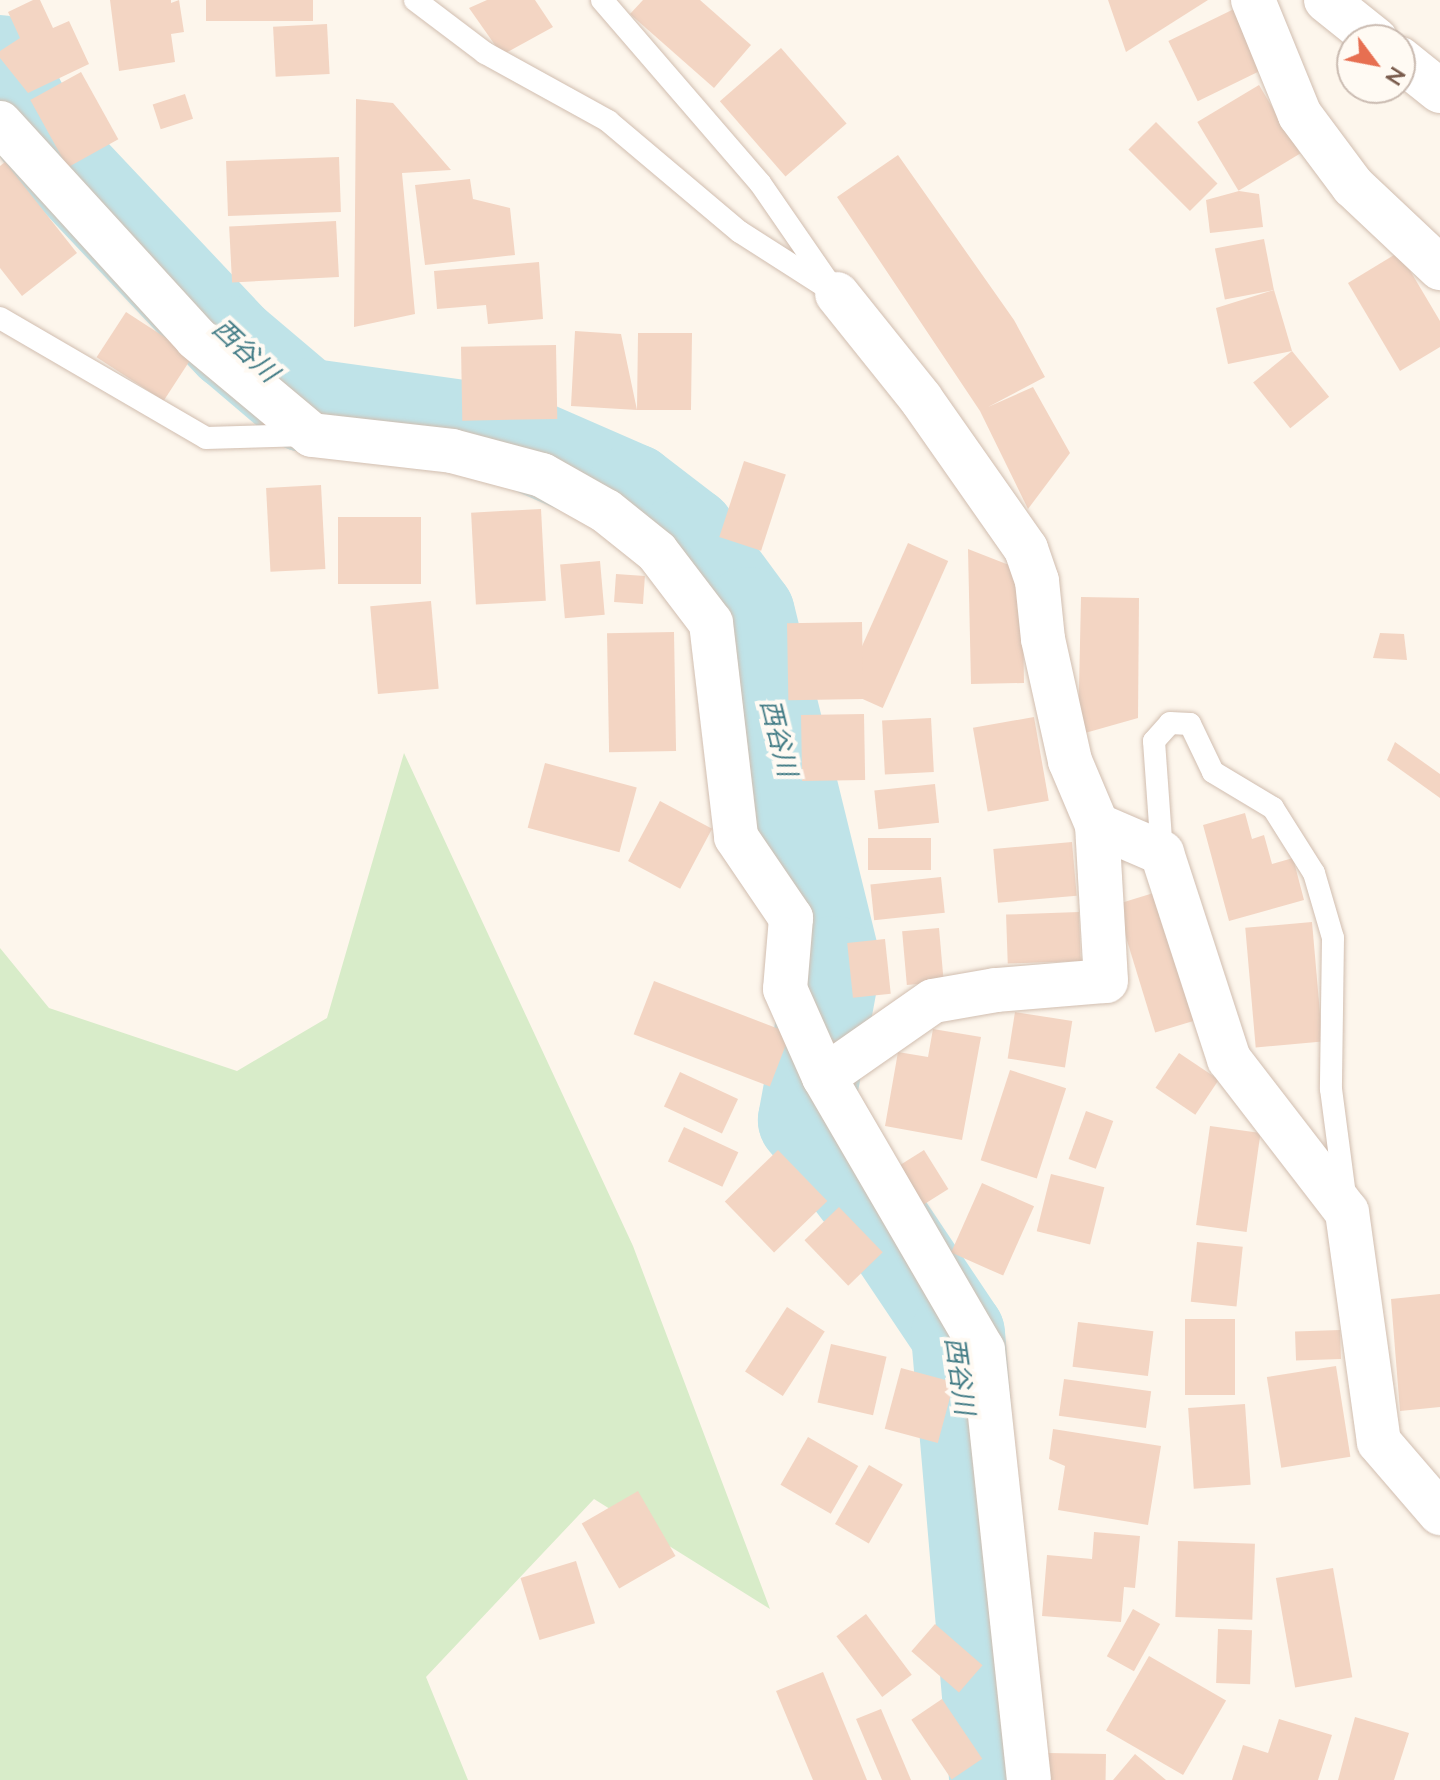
<!DOCTYPE html>
<html>
<head>
<meta charset="utf-8">
<style>
	body { margin:0 }
	#map { position:relative; width:1440px; height:1780px; overflow:hidden; background:#fdf6ec; font-family:"Nunito Sans","Noto Sans JP",sans-serif }
	div>[style] { position:absolute }
	[style*='--x'] { left:calc(var(--x)*1px); top:calc(var(--y)*1px); width:calc(var(--w)*1px); rotate:calc(var(--a)*1deg) }
	.green>* { inset:0; background:#d8ecc9 }
	.river>* { height:94px; margin:-47px; padding:0 47px; transform-origin:47px; border-radius:47px; background:#bfe3e8 }
	.building>* { inset:0; background:#f3d5c3; transform-origin:0 0 }
	.roads { filter:drop-shadow(0 0 2px #d1beb0) drop-shadow(0 0 2px #d1beb0) }
	.service>* { height:22px; margin:-11px; padding:0 11px; transform-origin:11px; border-radius:11px; background:#fff }
	.minor>* { height:44px; margin:-22px; padding:0 22px; transform-origin:22px; border-radius:22px; background:#fff }
	span { translate:-50% -50%; white-space:nowrap; text-align:center; line-height:1.15; -webkit-text-stroke:8px #fffaf3; paint-order:stroke }
	.water-label { font-size:26px; color:#437c86; font-style:italic }
	.north { position:absolute; left:1336px; top:24px; width:80px; height:80px; box-sizing:border-box; background:#fffaf3; border:2px solid #cabbb1; border-radius:50%; rotate:122deg; font-size:22px; font-weight:700; line-height:32px; text-align:center; color:#7a5c4d }
	.north::after { content:''; display:block; margin:auto; width:28px; height:36px; background:#e76f51; clip-path:polygon(50% 0,100% 100%,50% 72%,0 100%) }
</style>
</head>
<body>
<div id="map">
	<div class="green">
		<i style="clip-path:polygon(404px 753px,633px 1246px,770px 1609px,594px 1499px,426px 1677px,468px 1780px,0 1780px,0 948px,49px 1008px,237px 1071px,327px 1018px)"></i>
	</div>
	<div class="river">
		<i style="--x:0;--y:62;--w:50;--a:65"></i>
		<i style="--x:21;--y:107;--w:76;--a:53"></i>
		<i style="--x:67;--y:168;--w:241;--a:46.7"></i>
		<i style="--x:232;--y:343;--w:96;--a:40.3"></i>
		<i style="--x:305;--y:405;--w:195;--a:8"></i>
		<i style="--x:498;--y:432;--w:147;--a:23.6"></i>
		<i style="--x:633;--y:491;--w:71;--a:37.5"></i>
		<i style="--x:689;--y:534;--w:99;--a:53.6"></i>
		<i style="--x:748;--y:614;--w:359;--a:76.2"></i>
		<i style="--x:834;--y:963;--w:160;--a:100.5"></i>
		<i style="--x:805;--y:1120;--w:125;--a:52.5"></i>
		<i style="--x:881;--y:1219;--w:138;--a:56.2"></i>
		<i style="--x:958;--y:1334;--w:448;--a:85.1"></i>
	</div>
	<div class="building">
		<i style="clip-path:polygon(33px 0,40px 0,53px 28px,69px 21px,89px 64px,28px 93px,0 58px,0 51px,20px 38px,8px 12px)"></i>
		<i style="clip-path:polygon(110px 0,171px 0,171px 3px,179px 0,184px 32px,171px 34px,175px 62px,119px 71px)"></i>
		<i style="left:206px;top:0;width:107px;height:21px"></i>
		<i style="clip-path:polygon(487px 0,535px 0,553px 27px,502px 55px,469px 8px)"></i>
		<i style="clip-path:polygon(643px 0,700px 0,751px 45px,714px 88px,630px 14px)"></i>
		<i style="clip-path:polygon(1108px 0,1208px 0,1126px 52px)"></i>
		<i style="left:1234px;top:9px;width:67px;height:73px;rotate:64deg"></i>
		<i style="left:327px;top:24px;width:50px;height:54px;rotate:87deg"></i>
		<i style="left:781px;top:48px;width:100px;height:81px;rotate:49deg"></i>
		<i style="left:81px;top:72px;width:77px;height:58px;rotate:61deg"></i>
		<i style="left:1259px;top:85px;width:80px;height:72px;rotate:59deg"></i>
		<i style="left:185px;top:94px;width:26px;height:34px;rotate:72deg"></i>
		<i style="clip-path:polygon(356px 99px,393px 103px,451px 170px,402px 173px,415px 314px,354px 327px)"></i>
		<i style="left:1156px;top:122px;width:87px;height:39px;rotate:45deg"></i>
		<i style="clip-path:polygon(898px 155px,1014px 320px,1045px 377px,988px 407px,1033px 387px,1070px 453px,1028px 509px,980px 411px,837px 197px)"></i>
		<i style="left:339px;top:157px;width:55px;height:113px;rotate:88deg"></i>
		<i style="clip-path:polygon(5px 162px,77px 253px,22px 296px,0 268px,0 166px)"></i>
		<i style="clip-path:polygon(470px 179px,473px 199px,510px 208px,515px 255px,425px 265px,415px 185px)"></i>
		<i style="clip-path:polygon(1239px 191px,1259px 194px,1263px 227px,1210px 233px,1206px 200px)"></i>
		<i style="left:336px;top:221px;width:56px;height:107px;rotate:87deg"></i>
		<i style="left:1264px;top:239px;width:52px;height:50px;rotate:79deg"></i>
		<i style="clip-path:polygon(1399px 252px,1440px 321px,1440px 347px,1400px 371px,1348px 283px)"></i>
		<i style="clip-path:polygon(539px 262px,543px 319px,488px 324px,486px 305px,437px 309px,434px 271px)"></i>
		<i style="clip-path:polygon(1274px 290px,1292px 351px,1228px 364px,1216px 308px)"></i>
		<i style="left:126px;top:312px;width:80px;height:54px;rotate:33deg"></i>
		<i style="clip-path:polygon(575px 331px,621px 334px,637px 410px,638px 333px,692px 333px,691px 410px,637px 410px,571px 406px)"></i>
		<i style="left:556px;top:345px;width:74px;height:95px;rotate:89deg"></i>
		<i style="left:1292px;top:351px;width:59px;height:50px;rotate:51deg"></i>
		<i style="left:744px;top:461px;width:44px;height:80px;rotate:18deg"></i>
		<i style="left:321px;top:485px;width:84px;height:55px;rotate:87deg"></i>
		<i style="left:541px;top:509px;width:92px;height:70px;rotate:87deg"></i>
		<i style="left:338px;top:517px;width:83px;height:67px"></i>
		<i style="left:908px;top:543px;width:44px;height:161px;rotate:24deg"></i>
		<i style="clip-path:polygon(968px 549px,1022px 570px,1024px 683px,971px 684px)"></i>
		<i style="left:600px;top:561px;width:54px;height:40px;rotate:85deg"></i>
		<i style="left:616px;top:574px;width:29px;height:28px;rotate:4deg"></i>
		<i style="clip-path:polygon(1081px 597px,1139px 598px,1138px 718px,1078px 735px)"></i>
		<i style="left:431px;top:601px;width:88px;height:61px;rotate:85deg"></i>
		<i style="left:862px;top:622px;width:77px;height:75px;rotate:89deg"></i>
		<i style="left:674px;top:632px;width:119px;height:67px;rotate:89deg"></i>
		<i style="clip-path:polygon(1380px 633px,1404px 634px,1407px 660px,1373px 658px)"></i>
		<i style="left:864px;top:714px;width:66px;height:63px;rotate:89deg"></i>
		<i style="left:1034px;top:717px;width:85px;height:62px;rotate:80deg"></i>
		<i style="left:931px;top:718px;width:54px;height:49px;rotate:87deg"></i>
		<i style="clip-path:polygon(1395px 742px,1440px 774px,1440px 798px,1387px 760px)"></i>
		<i style="left:545px;top:763px;width:95px;height:67px;rotate:15deg"></i>
		<i style="left:935px;top:784px;width:39px;height:61px;rotate:84deg"></i>
		<i style="left:660px;top:801px;width:59px;height:68px;rotate:28deg"></i>
		<i style="clip-path:polygon(1245px 813px,1252px 839px,1264px 835px,1272px 864px,1293px 858px,1304px 900px,1229px 921px,1203px 825px)"></i>
		<i style="left:931px;top:838px;width:32px;height:63px;rotate:90deg"></i>
		<i style="left:1072px;top:842px;width:54px;height:79px;rotate:85deg"></i>
		<i style="left:941px;top:877px;width:36px;height:71px;rotate:84deg"></i>
		<i style="left:1160px;top:891px;width:134px;height:46px;rotate:73deg"></i>
		<i style="left:1079px;top:912px;width:49px;height:73px;rotate:88deg"></i>
		<i style="left:1312px;top:922px;width:120px;height:67px;rotate:85deg"></i>
		<i style="left:939px;top:928px;width:54px;height:37px;rotate:85deg"></i>
		<i style="left:885px;top:939px;width:55px;height:38px;rotate:84deg"></i>
		<i style="left:654px;top:981px;width:146px;height:57px;rotate:21deg"></i>
		<i style="left:1015px;top:1012px;width:58px;height:47px;rotate:9deg"></i>
		<i style="clip-path:polygon(933px 1029px,981px 1037px,962px 1140px,885px 1126px,898px 1052px,928px 1057px)"></i>
		<i style="left:1179px;top:1053px;width:48px;height:42px;rotate:34deg"></i>
		<i style="left:1010px;top:1070px;width:59px;height:95px;rotate:18deg"></i>
		<i style="left:680px;top:1072px;width:64px;height:38px;rotate:25deg"></i>
		<i style="left:1086px;top:1111px;width:29px;height:51px;rotate:20deg"></i>
		<i style="left:1210px;top:1126px;width:51px;height:100px;rotate:8deg"></i>
		<i style="left:684px;top:1127px;width:60px;height:38px;rotate:25deg"></i>
		<i style="left:778px;top:1150px;width:71px;height:74px;rotate:46deg"></i>
		<i style="left:924px;top:1150px;width:46px;height:30px;rotate:58deg"></i>
		<i style="left:1051px;top:1174px;width:55px;height:59px;rotate:14deg"></i>
		<i style="left:982px;top:1183px;width:57px;height:76px;rotate:24deg"></i>
		<i style="left:839px;top:1207px;width:63px;height:48px;rotate:46deg"></i>
		<i style="left:1197px;top:1242px;width:46px;height:60px;rotate:6deg"></i>
		<i style="clip-path:polygon(1440px 1294px,1440px 1407px,1400px 1411px,1391px 1299px)"></i>
		<i style="left:787px;top:1307px;width:45px;height:77px;rotate:33deg"></i>
		<i style="left:1185px;top:1319px;width:50px;height:76px"></i>
		<i style="left:1078px;top:1322px;width:76px;height:45px;rotate:7deg"></i>
		<i style="left:1340px;top:1330px;width:29px;height:45px;rotate:88deg"></i>
		<i style="left:831px;top:1344px;width:57px;height:60px;rotate:13deg"></i>
		<i style="left:1336px;top:1366px;width:92px;height:70px;rotate:81deg"></i>
		<i style="left:901px;top:1368px;width:55px;height:63px;rotate:15deg"></i>
		<i style="left:1064px;top:1379px;width:88px;height:37px;rotate:8deg"></i>
		<i style="left:1245px;top:1404px;width:81px;height:57px;rotate:86deg"></i>
		<i style="clip-path:polygon(1053px 1429px,1161px 1446px,1148px 1525px,1058px 1510px,1065px 1466px,1049px 1459px)"></i>
		<i style="left:808px;top:1437px;width:58px;height:55px;rotate:30deg"></i>
		<i style="left:869px;top:1465px;width:39px;height:68px;rotate:30deg"></i>
		<i style="left:638px;top:1491px;width:75px;height:65px;rotate:60deg"></i>
		<i style="clip-path:polygon(1094px 1532px,1140px 1536px,1135px 1588px,1124px 1587px,1121px 1622px,1042px 1616px,1047px 1555px,1092px 1559px)"></i>
		<i style="left:1178px;top:1541px;width:77px;height:76px;rotate:2deg"></i>
		<i style="left:576px;top:1561px;width:65px;height:58px;rotate:73deg"></i>
		<i style="left:1333px;top:1568px;width:111px;height:58px;rotate:80deg"></i>
		<i style="left:1133px;top:1609px;width:31px;height:54px;rotate:29deg"></i>
		<i style="left:866px;top:1614px;width:76px;height:37px;rotate:53deg"></i>
		<i style="left:935px;top:1624px;width:63px;height:36px;rotate:41deg"></i>
		<i style="left:1218px;top:1629px;width:34px;height:54px;rotate:2deg"></i>
		<i style="left:1149px;top:1656px;width:89px;height:86px;rotate:30deg"></i>
		<i style="clip-path:polygon(823px 1672px,867px 1780px,813px 1780px,776px 1691px)"></i>
		<i style="left:942px;top:1699px;width:72px;height:37px;rotate:56deg"></i>
		<i style="clip-path:polygon(881px 1709px,911px 1780px,882px 1780px,856px 1719px)"></i>
		<i style="clip-path:polygon(1355px 1717px,1409px 1733px,1394px 1780px,1338px 1780px)"></i>
		<i style="clip-path:polygon(1279px 1719px,1332px 1735px,1318px 1780px,1232px 1780px,1243px 1745px,1268px 1753px)"></i>
		<i style="left:1048px;top:1753px;width:58px;height:27px;rotate:1deg"></i>
		<i style="clip-path:polygon(1135px 1754px,1166px 1780px,1113px 1780px)"></i>
	</div>
	<div class="roads">
		<div class="service">
			<i style="--x:415;--y:0;--w:88;--a:37.1"></i>
			<i style="--x:485;--y:53;--w:141;--a:28.9"></i>
			<i style="--x:608;--y:121;--w:172;--a:40.1"></i>
			<i style="--x:740;--y:232;--w:115;--a:32.6"></i>
			<i style="--x:602;--y:0;--w:242;--a:49.2"></i>
			<i style="--x:760;--y:183;--w:125;--a:55.4"></i>
			<i style="--x:0;--y:318;--w:238;--a:30.2"></i>
			<i style="--x:206;--y:438;--w:101;--a:-1.7"></i>
			<i style="--x:1162;--y:853;--w:112;--a:-94.1"></i>
			<i style="--x:1154;--y:741;--w:24;--a:-48"></i>
			<i style="--x:1170;--y:723;--w:20;--a:3"></i>
			<i style="--x:1190;--y:724;--w:53;--a:64.4"></i>
			<i style="--x:1213;--y:772;--w:70;--a:31"></i>
			<i style="--x:1273;--y:808;--w:77;--a:57.8"></i>
			<i style="--x:1314;--y:873;--w:68;--a:73.7"></i>
			<i style="--x:1333;--y:938;--w:151;--a:90.8"></i>
			<i style="--x:1331;--y:1089;--w:108;--a:82.5"></i>
		</div>
		<div class="minor">
			<i style="--x:1253;--y:0;--w:124;--a:67.8"></i>
			<i style="--x:1300;--y:115;--w:89;--a:53.3"></i>
			<i style="--x:1353;--y:186;--w:120;--a:43.3"></i>
			<i style="--x:1326;--y:0;--w:64;--a:38.7"></i>
			<i style="--x:1400;--y:59;--w:51;--a:38.7"></i>
			<i style="--x:0;--y:123;--w:291;--a:47.6"></i>
			<i style="--x:196;--y:338;--w:151;--a:39.9"></i>
			<i style="--x:312;--y:435;--w:141;--a:6.5"></i>
			<i style="--x:452;--y:451;--w:93;--a:14.9"></i>
			<i style="--x:542;--y:475;--w:73;--a:29.4"></i>
			<i style="--x:606;--y:511;--w:65;--a:38.8"></i>
			<i style="--x:657;--y:552;--w:89;--a:52.7"></i>
			<i style="--x:711;--y:623;--w:215;--a:83.3"></i>
			<i style="--x:736;--y:837;--w:98;--a:55.8"></i>
			<i style="--x:791;--y:918;--w:71;--a:94.8"></i>
			<i style="--x:785;--y:989;--w:96;--a:66.1"></i>
			<i style="--x:824;--y:1077;--w:316;--a:59.8"></i>
			<i style="--x:983;--y:1350;--w:432;--a:83.9"></i>
			<i style="--x:837;--y:294;--w:134;--a:51.3"></i>
			<i style="--x:921;--y:399;--w:183;--a:55"></i>
			<i style="--x:1026;--y:549;--w:34;--a:71"></i>
			<i style="--x:1037;--y:581;--w:58;--a:84.1"></i>
			<i style="--x:1043;--y:639;--w:125;--a:77.5"></i>
			<i style="--x:1070;--y:761;--w:69;--a:67.1"></i>
			<i style="--x:1097;--y:825;--w:71;--a:23.3"></i>
			<i style="--x:1162;--y:853;--w:217;--a:72"></i>
			<i style="--x:1229;--y:1059;--w:193;--a:52.4"></i>
			<i style="--x:1347;--y:1212;--w:232;--a:82.1"></i>
			<i style="--x:1379;--y:1442;--w:94;--a:49.3"></i>
			<i style="--x:824;--y:1077;--w:133;--a:-34.9"></i>
			<i style="--x:933;--y:1001;--w:64;--a:-9.9"></i>
			<i style="--x:996;--y:990;--w:110;--a:-4.7"></i>
			<i style="--x:1106;--y:981;--w:156;--a:-93.3"></i>
		</div>
	</div>
	<div class="water-label">
		<span style="left:245px;top:351px;rotate:43deg">西谷川</span>
		<span style="left:778px;top:738px;rotate:76deg">西谷川</span>
		<span style="left:959px;top:1376px;rotate:82deg">西谷川</span>
	</div>
	<div class="north">N</div>
</div>
</body>
</html>
